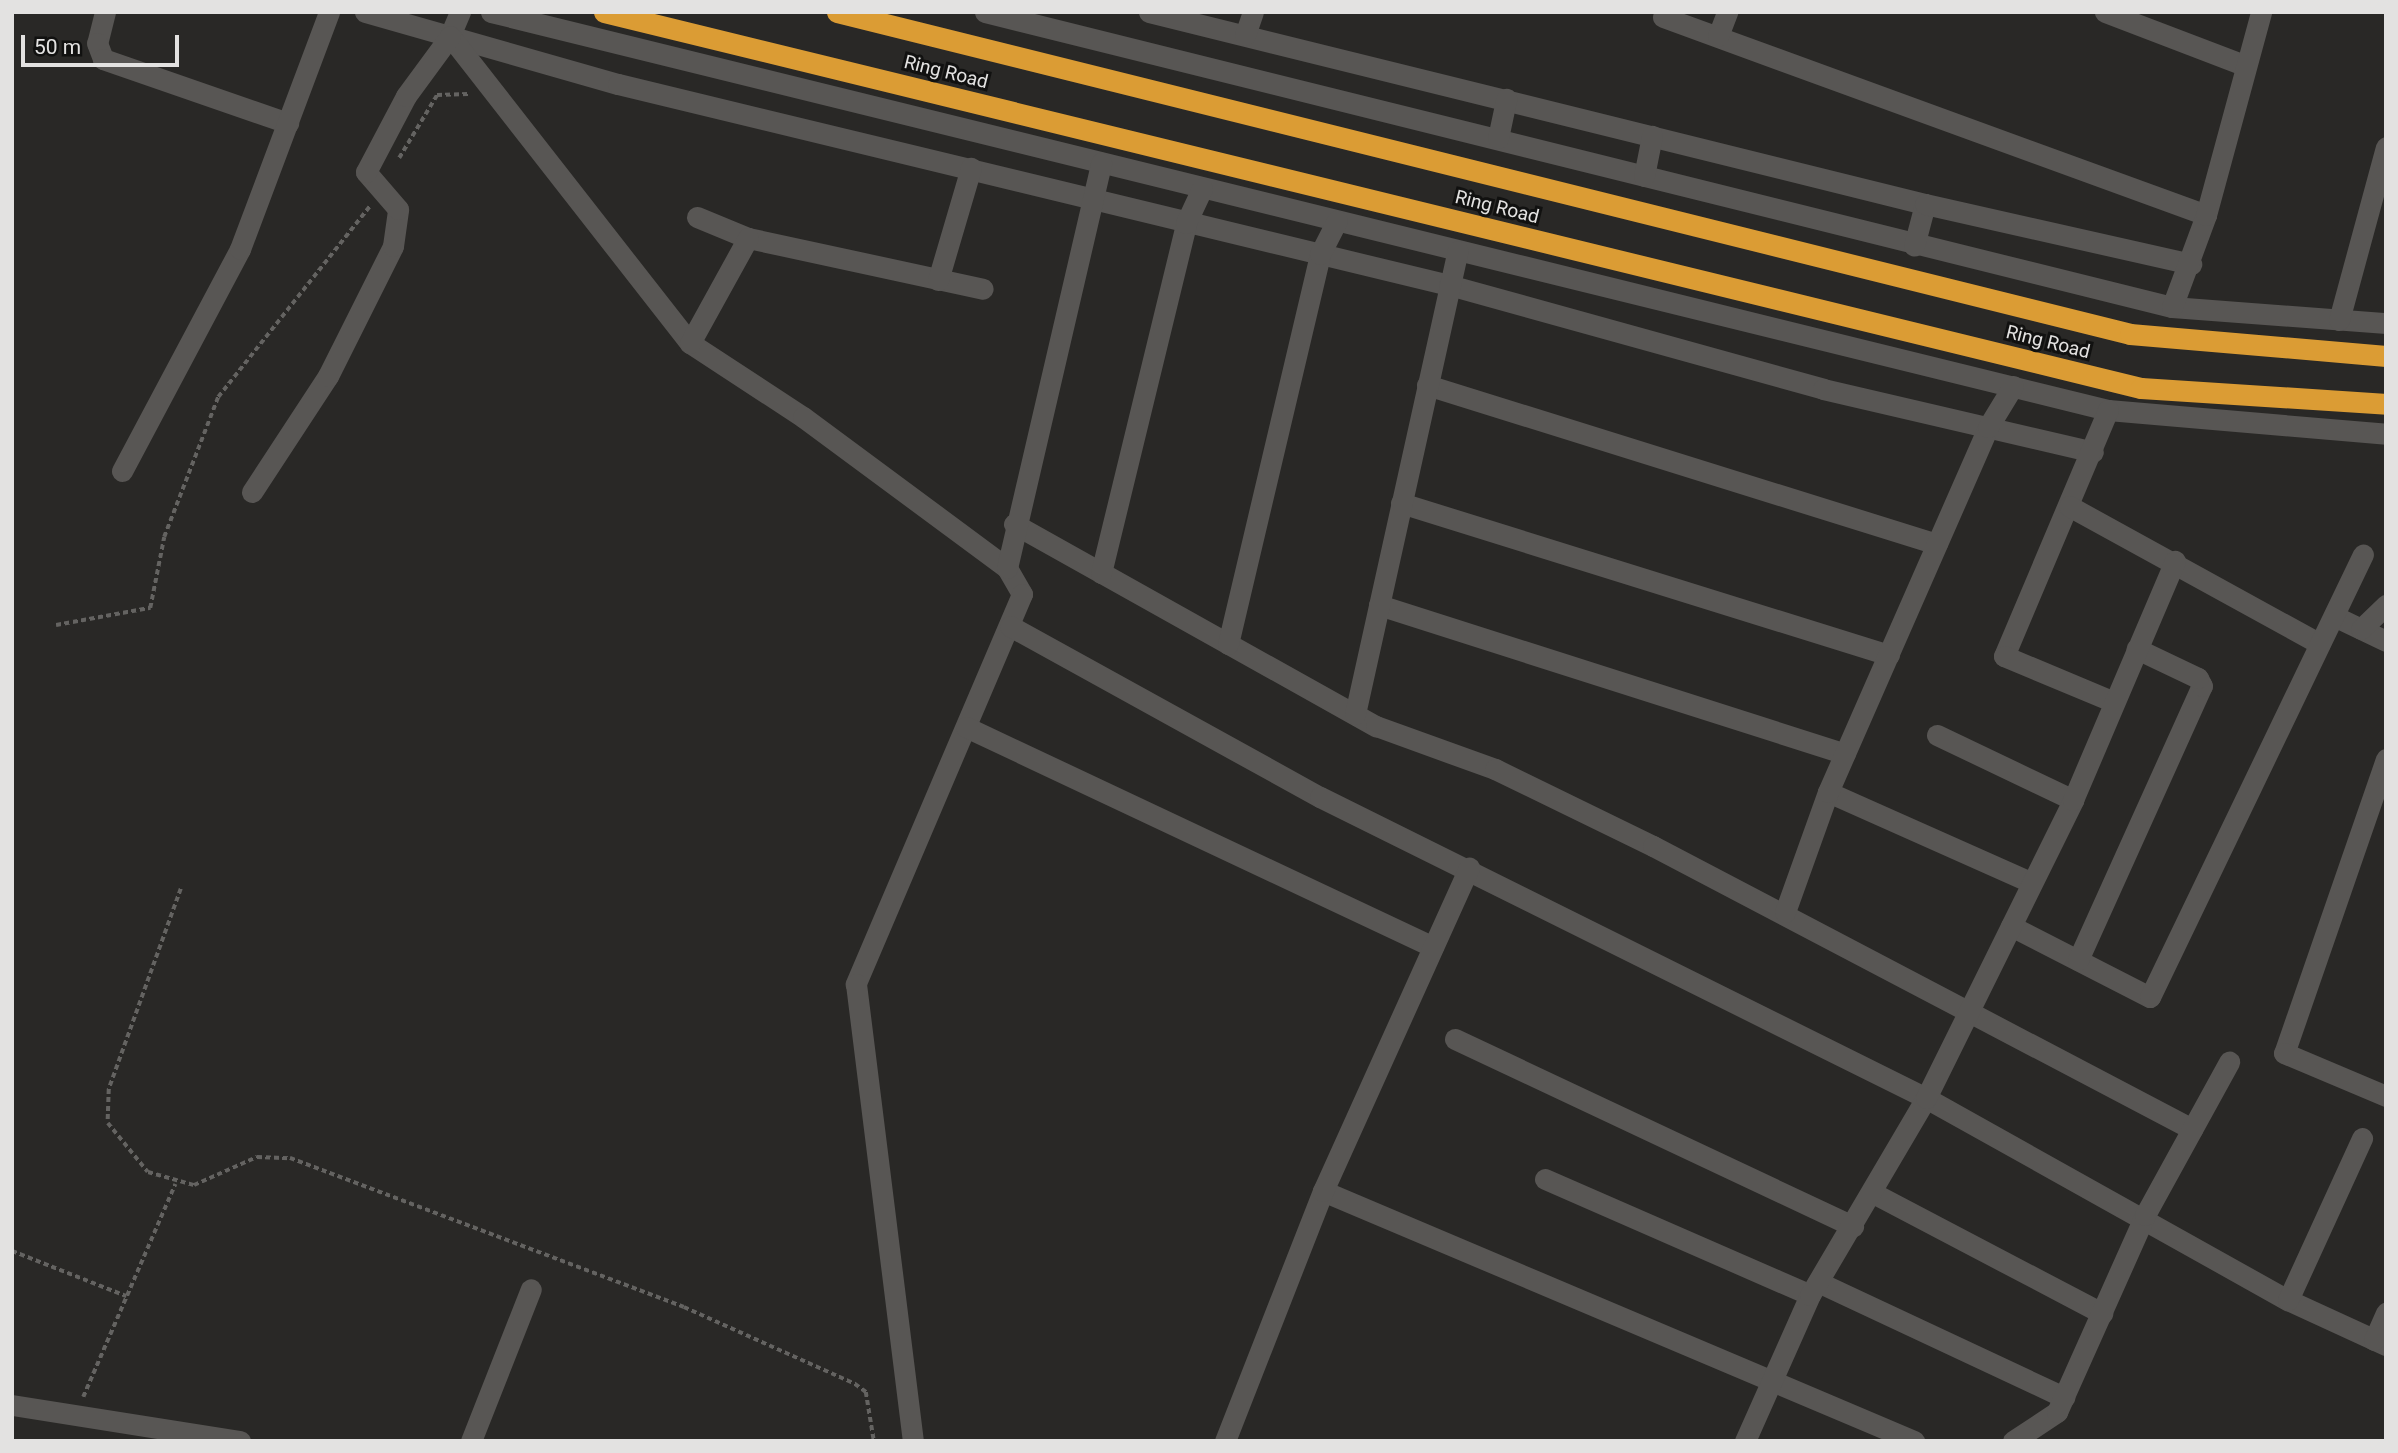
<!DOCTYPE html>
<html>
<head>
<meta charset="utf-8">
<style>
	body { margin:0 }
	#map { position:relative; width:2398px; height:1453px; overflow:hidden; background:#292826; font-family:Roboto,sans-serif }
	div>[style] { position:absolute }
	[style*='--x'] { left:calc(var(--x)*1px); top:calc(var(--y)*1px); width:calc(var(--w)*1px); rotate:calc(var(--a)*1deg) }
	.path>* { height:3.5px; margin-top:-1.75px; transform-origin:0; background:repeating-linear-gradient(90deg,#646361 0 5px,transparent 0 8.5px) }
	.minor>* { height:21px; margin:-10.5px; padding:0 10.5px; transform-origin:10.5px; border-radius:10.5px; background:#585654 }
	.highway>* { height:21px; margin:-10.5px; padding:0 10.5px; transform-origin:10.5px; border-radius:10.5px; background:#db9c34 }
	span { translate:-50% -50%; white-space:nowrap; text-align:center; line-height:1.15; -webkit-text-stroke:6px #111110; paint-order:stroke }
	.street-label { font-size:19px; color:#e3e2e1 }
	.frame { position:absolute; inset:0; border:14px solid #e3e2e1; pointer-events:none }
	.scale { position:absolute; left:21px; top:35px; width:158px; height:32px; box-sizing:border-box; border:4px solid #e3e2e1; border-top:0; padding-left:9px; font-size:21px; line-height:24px; white-space:nowrap; color:#e3e2e1; -webkit-text-stroke:5px #111110; paint-order:stroke }
</style>
</head>
<body>
<div id="map">
	<div class="path">
		<i style="--x:399;--y:158;--w:74;--a:-58.9"></i>
		<i style="--x:437;--y:95;--w:31;--a:-2"></i>
		<i style="--x:56;--y:625;--w:96;--a:-10.3"></i>
		<i style="--x:150;--y:608;--w:72;--a:-78.8"></i>
		<i style="--x:164;--y:537;--w:150;--a:-68.9"></i>
		<i style="--x:218;--y:397;--w:244;--a:-51.5"></i>
		<i style="--x:181;--y:889;--w:213;--a:109.8"></i>
		<i style="--x:109;--y:1089;--w:34;--a:92"></i>
		<i style="--x:108;--y:1123;--w:63;--a:50.8"></i>
		<i style="--x:148;--y:1172;--w:48;--a:15.8"></i>
		<i style="--x:194;--y:1185;--w:69;--a:-24"></i>
		<i style="--x:257;--y:1157;--w:33;--a:2"></i>
		<i style="--x:290;--y:1158;--w:421;--a:20.7"></i>
		<i style="--x:684;--y:1307;--w:188;--a:24.2"></i>
		<i style="--x:855;--y:1384;--w:14;--a:36"></i>
		<i style="--x:866;--y:1392;--w:50;--a:80.7"></i>
		<i style="--x:12;--y:1251;--w:123;--a:21.5"></i>
		<i style="--x:83;--y:1397;--w:232;--a:-66.6"></i>
	</div>
	<div class="minor">
		<i style="--x:105;--y:12;--w:32;--a:104"></i>
		<i style="--x:97;--y:43;--w:17;--a:69"></i>
		<i style="--x:103;--y:59;--w:196;--a:19.1"></i>
		<i style="--x:365;--y:12;--w:263;--a:15.9"></i>
		<i style="--x:618;--y:84;--w:855;--a:13.6"></i>
		<i style="--x:1449;--y:285;--w:388;--a:15.5"></i>
		<i style="--x:1823;--y:389;--w:277;--a:13.1"></i>
		<i style="--x:460;--y:12;--w:26;--a:113"></i>
		<i style="--x:450;--y:36;--w:390;--a:52"></i>
		<i style="--x:690;--y:343;--w:135;--a:33.2"></i>
		<i style="--x:803;--y:417;--w:254;--a:36.5"></i>
		<i style="--x:1007;--y:568;--w:30;--a:60"></i>
		<i style="--x:1022;--y:594;--w:424;--a:113.1"></i>
		<i style="--x:856;--y:984;--w:461;--a:82.9"></i>
		<i style="--x:491;--y:12;--w:1665;--a:13.83"></i>
		<i style="--x:2108;--y:410;--w:279;--a:4.9"></i>
		<i style="--x:985;--y:12;--w:1223;--a:13.96"></i>
		<i style="--x:2172;--y:307;--w:215;--a:4.3"></i>
		<i style="--x:1149;--y:12;--w:799;--a:13.9"></i>
		<i style="--x:1925;--y:204;--w:43;--a:104.7"></i>
		<i style="--x:2105;--y:12;--w:149;--a:20.9"></i>
		<i style="--x:1663;--y:17;--w:578;--a:20.03"></i>
		<i style="--x:1245;--y:35;--w:24;--a:-71"></i>
		<i style="--x:1718;--y:36;--w:26;--a:-69"></i>
		<i style="--x:1498;--y:138;--w:40;--a:-78"></i>
		<i style="--x:1644;--y:176;--w:41;--a:-78.7"></i>
		<i style="--x:1925;--y:204;--w:273;--a:12.7"></i>
		<i style="--x:697;--y:217;--w:55;--a:22.4"></i>
		<i style="--x:748;--y:238;--w:240;--a:12.2"></i>
		<i style="--x:938;--y:280;--w:117;--a:-73.6"></i>
		<i style="--x:2172;--y:307;--w:98;--a:-69.7"></i>
		<i style="--x:2206;--y:215;--w:210;--a:-74.8"></i>
		<i style="--x:2339;--y:320;--w:179;--a:-74.8"></i>
		<i style="--x:690;--y:343;--w:120;--a:-61.1"></i>
		<i style="--x:1427;--y:385;--w:534;--a:17.32"></i>
		<i style="--x:2108;--y:410;--w:267;--a:112.9"></i>
		<i style="--x:2004;--y:656;--w:119;--a:22.7"></i>
		<i style="--x:122;--y:471;--w:251;--a:-62"></i>
		<i style="--x:240;--y:249;--w:253;--a:-69.4"></i>
		<i style="--x:252;--y:492;--w:139;--a:-56.8"></i>
		<i style="--x:328;--y:376;--w:145;--a:-63.4"></i>
		<i style="--x:393;--y:246;--w:37;--a:-82"></i>
		<i style="--x:398;--y:209;--w:49;--a:-130.9"></i>
		<i style="--x:366;--y:172;--w:86;--a:-62.2"></i>
		<i style="--x:406;--y:96;--w:74;--a:-53.7"></i>
		<i style="--x:1401;--y:503;--w:511;--a:17.3"></i>
		<i style="--x:2069;--y:506;--w:286;--a:28.8"></i>
		<i style="--x:1014;--y:524;--w:415;--a:29.2"></i>
		<i style="--x:1376;--y:726;--w:127;--a:19.9"></i>
		<i style="--x:1495;--y:769;--w:176;--a:26"></i>
		<i style="--x:1653;--y:846;--w:609;--a:27.7"></i>
		<i style="--x:1007;--y:568;--w:416;--a:-76.9"></i>
		<i style="--x:1101;--y:573;--w:360;--a:-76.3"></i>
		<i style="--x:1186;--y:223;--w:38;--a:-65"></i>
		<i style="--x:1379;--y:605;--w:489;--a:17.7"></i>
		<i style="--x:2334;--y:616;--w:58;--a:25.7"></i>
		<i style="--x:1010;--y:626;--w:354;--a:28.9"></i>
		<i style="--x:1320;--y:797;--w:677;--a:26.41"></i>
		<i style="--x:1926;--y:1098;--w:415;--a:29.2"></i>
		<i style="--x:2288;--y:1300;--w:108;--a:24.7"></i>
		<i style="--x:2361;--y:629;--w:35;--a:-44"></i>
		<i style="--x:1228;--y:644;--w:401;--a:-76.7"></i>
		<i style="--x:1320;--y:254;--w:37;--a:-63"></i>
		<i style="--x:1355;--y:714;--w:474;--a:-77.5"></i>
		<i style="--x:966;--y:727;--w:516;--a:25.22"></i>
		<i style="--x:1937;--y:735;--w:151;--a:25.5"></i>
		<i style="--x:2386;--y:759;--w:311;--a:109.1"></i>
		<i style="--x:2284;--y:1053;--w:111;--a:22.9"></i>
		<i style="--x:1828;--y:792;--w:223;--a:24"></i>
		<i style="--x:1785;--y:912;--w:127;--a:-70.3"></i>
		<i style="--x:1828;--y:792;--w:399;--a:-66.3"></i>
		<i style="--x:1988;--y:427;--w:48;--a:-58.6"></i>
		<i style="--x:2011;--y:926;--w:156;--a:27.1"></i>
		<i style="--x:2150;--y:997;--w:491;--a:-64.3"></i>
		<i style="--x:2078;--y:960;--w:301;--a:-65.7"></i>
		<i style="--x:2202;--y:686;--w:9;--a:-117"></i>
		<i style="--x:2198;--y:678;--w:68;--a:-154.6"></i>
		<i style="--x:1455;--y:1039;--w:440;--a:25.2"></i>
		<i style="--x:1545;--y:1179;--w:289;--a:23.6"></i>
		<i style="--x:1323;--y:1191;--w:642;--a:22.93"></i>
		<i style="--x:1873;--y:1193;--w:259;--a:27.7"></i>
		<i style="--x:1818;--y:1282;--w:272;--a:25.1"></i>
		<i style="--x:2288;--y:1300;--w:178;--a:-65.4"></i>
		<i style="--x:2374;--y:1340;--w:30;--a:-66"></i>
		<i style="--x:12;--y:1405;--w:231;--a:9"></i>
		<i style="--x:471;--y:1441;--w:163;--a:-68.5"></i>
		<i style="--x:1225;--y:1441;--w:269;--a:-68.6"></i>
		<i style="--x:1323;--y:1191;--w:355;--a:-65.7"></i>
		<i style="--x:1745;--y:1441;--w:160;--a:-66"></i>
		<i style="--x:1810;--y:1295;--w:229;--a:-59.5"></i>
		<i style="--x:1926;--y:1098;--w:332;--a:-63.7"></i>
		<i style="--x:2073;--y:800;--w:260;--a:-66.9"></i>
		<i style="--x:2013;--y:1441;--w:53;--a:-33.4"></i>
		<i style="--x:2057;--y:1412;--w:216;--a:-65.9"></i>
		<i style="--x:2145;--y:1215;--w:175;--a:-61.2"></i>
	</div>
	<div class="highway">
		<i style="--x:604;--y:12;--w:1582;--a:13.75"></i>
		<i style="--x:2141;--y:388;--w:246;--a:3.7"></i>
		<i style="--x:837;--y:12;--w:1332;--a:13.98"></i>
		<i style="--x:2130;--y:334;--w:257;--a:4.9"></i>
	</div>
	<div class="street-label">
		<span style="left:946px;top:72px;rotate:14deg">Ring Road</span>
		<span style="left:1497px;top:207px;rotate:14deg">Ring Road</span>
		<span style="left:2048px;top:342px;rotate:14deg">Ring Road</span>
	</div>
	<div class="frame"></div>
	<div class="scale">50 m</div>
</div>
</body>
</html>
